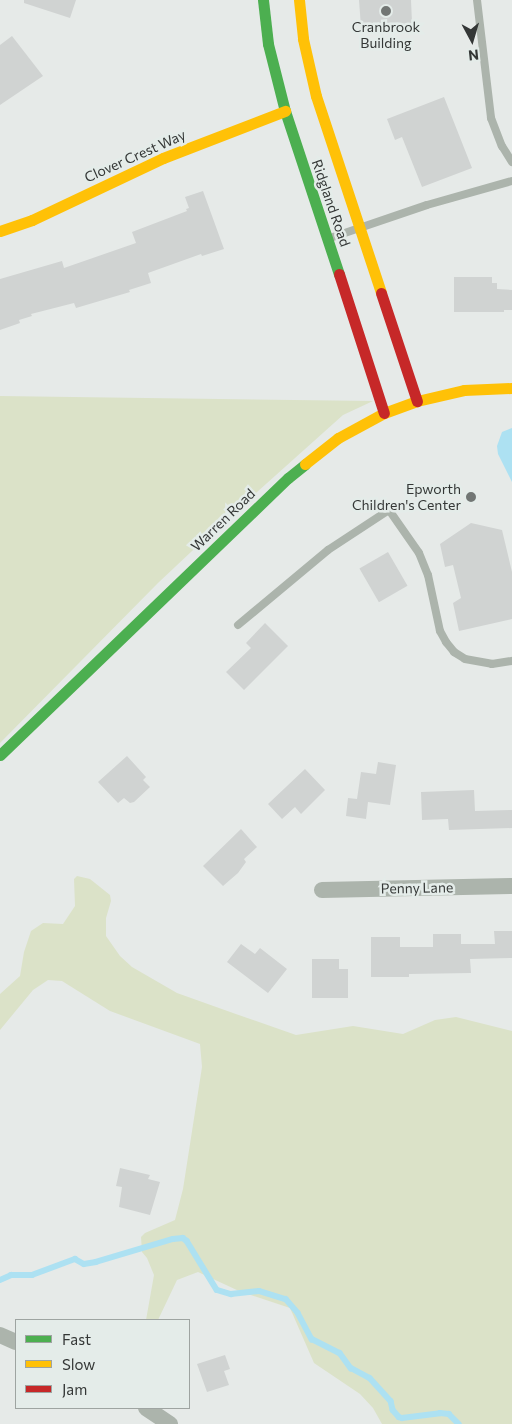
<!DOCTYPE html>
<html>
<head>
<meta charset="utf-8">
<style>
	body { margin:0 }
	#map { position:relative; width:512px; height:1424px; overflow:hidden; background:#e6eae8; font-family:Commissioner,sans-serif }
	div>[style] { position:absolute }
	[style*='--x'] { left:calc(var(--x)*1px); top:calc(var(--y)*1px); width:calc(var(--w)*1px); rotate:calc(var(--a)*1deg) }
	.green>* { inset:0; background:#dbe2c8 }
	.water>* { inset:0; background:#ade1f2 }
	.stream>* { height:5.5px; margin:-2.75px; padding:0 2.75px; transform-origin:2.75px; border-radius:2.75px; background:#ade1f2 }
	.building>* { inset:0; background:#d0d3d2; transform-origin:0 0 }
	.lane>* { height:8px; margin:-4px; padding:0 4px; transform-origin:4px; border-radius:4px; background:#acb4ac }
	.street>* { height:16px; margin:-8px; padding:0 8px; transform-origin:8px; border-radius:8px; background:#acb4ac }
	.fast>* { height:11px; margin:-5.5px; padding:0 5.5px; transform-origin:5.5px; border-radius:5.5px; background:#4caf50 }
	.slow>* { height:11px; margin:-5.5px; padding:0 5.5px; transform-origin:5.5px; border-radius:5.5px; background:#ffc107 }
	.jam>* { height:11px; margin:-5.5px; padding:0 5.5px; transform-origin:5.5px; border-radius:5.5px; background:#c62828 }
	.dots>* { width:14px; height:14px; translate:-50% -50%; box-sizing:border-box; border:2px solid #e4ece9; border-radius:50% }
	span { translate:-50% -50%; white-space:nowrap; text-align:center; line-height:1.15; -webkit-text-stroke:5px #e4ece9; paint-order:stroke }
	.poi-label { font-size:14px; color:#343736 }
	.right { translate:-100% -50%; text-align:right }
	.street-label { font-size:14px; color:#343736 }
	.legend { position:absolute; left:15px; top:1319px; width:175px; height:90px; box-sizing:border-box; background:#e4ece9; border:1px solid #9ea4a1; margin:0; padding:6px 9px; list-style:none; font-size:15px; color:#343736 }
	.legend li { display:flex; align-items:center; gap:10px; height:25px }
	.legend b { width:25px; border:1px solid #9ea4a1 }
	.north { position:absolute; left:447px; top:15px; width:50px; height:50px; -webkit-text-stroke:4px #e4ece9; paint-order:stroke; rotate:174deg; font-size:14px; font-weight:700; line-height:20px; text-align:center; color:#343736 }
	.north::after { content:''; display:block; margin:auto; width:18px; height:22px; background:#343736; clip-path:polygon(50% 0,100% 100%,50% 72%,0 100%) }
</style>
</head>
<body>
<div id="map">
	<div class="green">
		<i style="clip-path:polygon(0 396px,373px 401px,343px 415px,209px 535px,158px 583px,0 743px)"></i>
		<i style="clip-path:polygon(77px 876px,90px 879px,110px 895px,111px 901px,106px 918px,106px 936px,120px 956px,132px 967px,177px 993px,233px 1013px,296px 1035px,353px 1026px,403px 1034px,435px 1020px,456px 1017px,512px 1031px,512px 1424px,382px 1424px,373px 1408px,360px 1394px,314px 1363px,290px 1308px,239px 1291px,198px 1272px,177px 1280px,158px 1320px,146px 1320px,154px 1275px,147px 1258px,142px 1252px,141px 1237px,145px 1233px,175px 1220px,183px 1189px,202px 1067px,200px 1044px,110px 1011px,62px 981px,48px 980px,33px 990px,0 1030px,0 994px,20px 976px,24px 952px,31px 931px,43px 923px,63px 924px,75px 906px,74px 879px)"></i>
	</div>
	<div class="water">
		<i style="clip-path:polygon(512px 428px,512px 482px,498px 454px,497px 446px,502px 432px)"></i>
	</div>
	<div class="stream">
		<i style="--x:0;--y:1280;--w:12;--a:-24"></i>
		<i style="--x:11;--y:1275;--w:21;--a:0"></i>
		<i style="--x:32;--y:1275;--w:46;--a:-20.4"></i>
		<i style="--x:75;--y:1259;--w:10;--a:29"></i>
		<i style="--x:84;--y:1264;--w:12;--a:-9"></i>
		<i style="--x:96;--y:1262;--w:80;--a:-16.6"></i>
		<i style="--x:173;--y:1239;--w:10;--a:-6"></i>
		<i style="--x:183;--y:1238;--w:5;--a:37"></i>
		<i style="--x:187;--y:1241;--w:57;--a:58.5"></i>
		<i style="--x:217;--y:1290;--w:15;--a:16"></i>
		<i style="--x:231;--y:1294;--w:28;--a:-6"></i>
		<i style="--x:259;--y:1291;--w:28;--a:17"></i>
		<i style="--x:286;--y:1299;--w:18;--a:49"></i>
		<i style="--x:298;--y:1313;--w:30;--a:62"></i>
		<i style="--x:312;--y:1339;--w:31;--a:27"></i>
		<i style="--x:340;--y:1353;--w:19;--a:54"></i>
		<i style="--x:351;--y:1368;--w:21;--a:28"></i>
		<i style="--x:370;--y:1378;--w:31;--a:48"></i>
		<i style="--x:391;--y:1401;--w:9;--a:77"></i>
		<i style="--x:393;--y:1410;--w:9;--a:49"></i>
		<i style="--x:399;--y:1417;--w:3;--a:18"></i>
		<i style="--x:402;--y:1418;--w:38;--a:-7"></i>
		<i style="--x:440;--y:1413;--w:9;--a:6"></i>
		<i style="--x:449;--y:1414;--w:14;--a:45"></i>
	</div>
	<div class="building">
		<i style="clip-path:polygon(24px 0,76px 0,70px 18px,24px 3px)"></i>
		<i style="clip-path:polygon(359px 0,411px 0,412px 23px,361px 27px)"></i>
		<i style="clip-path:polygon(12px 36px,43px 76px,0 105px,0 45px)"></i>
		<i style="clip-path:polygon(444px 97px,472px 168px,422px 187px,402px 137px,395px 140px,387px 119px)"></i>
		<i style="clip-path:polygon(203px 191px,224px 249px,202px 256px,201px 254px,148px 273px,151px 283px,129px 290px,130px 292px,76px 308px,74px 303px,31px 314px,32px 316px,19px 320px,20px 323px,0 330px,0 279px,62px 261px,64px 268px,136px 243px,132px 232px,187px 211px,186px 209px,189px 208px,185px 197px)"></i>
		<i style="clip-path:polygon(454px 277px,492px 277px,492px 283px,497px 283px,497px 289px,512px 290px,512px 310px,504px 310px,504px 312px,454px 312px)"></i>
		<i style="clip-path:polygon(471px 523px,502px 530px,512px 572px,512px 619px,459px 631px,453px 603px,461px 598px,453px 565px,445px 567px,440px 544px)"></i>
		<i style="left:388px;top:552px;width:39px;height:33px;rotate:60deg"></i>
		<i style="clip-path:polygon(265px 623px,288px 646px,244px 690px,226px 672px,251px 648px,246px 643px)"></i>
		<i style="clip-path:polygon(127px 756px,146px 777px,143px 780px,150px 787px,134px 802px,130px 803px,124px 798px,118px 803px,98px 782px)"></i>
		<i style="clip-path:polygon(378px 762px,396px 765px,390px 805px,368px 802px,366px 819px,346px 816px,348px 798px,357px 799px,361px 772px,376px 774px)"></i>
		<i style="clip-path:polygon(305px 769px,325px 790px,301px 814px,295px 807px,282px 819px,268px 804px)"></i>
		<i style="clip-path:polygon(474px 790px,475px 811px,512px 810px,512px 828px,449px 830px,448px 819px,422px 820px,421px 792px)"></i>
		<i style="clip-path:polygon(241px 829px,257px 847px,244px 859px,246px 862px,238px 873px,223px 886px,203px 866px)"></i>
		<i style="clip-path:polygon(494px 931px,512px 931px,512px 958px,470px 959px,471px 973px,409px 974px,409px 977px,371px 977px,371px 937px,400px 937px,400px 947px,433px 947px,433px 934px,461px 934px,461px 944px,495px 944px)"></i>
		<i style="clip-path:polygon(241px 944px,255px 954px,260px 948px,287px 969px,268px 993px,227px 962px)"></i>
		<i style="clip-path:polygon(312px 959px,339px 959px,339px 969px,348px 969px,348px 998px,312px 998px)"></i>
		<i style="clip-path:polygon(120px 1168px,150px 1175px,148px 1179px,160px 1182px,150px 1215px,119px 1207px,122px 1187px,116px 1186px)"></i>
		<i style="clip-path:polygon(225px 1355px,230px 1369px,224px 1371px,229px 1385px,207px 1392px,197px 1364px)"></i>
	</div>
	<div class="lane">
		<i style="--x:477;--y:0;--w:119;--a:83.2"></i>
		<i style="--x:491;--y:118;--w:30;--a:69"></i>
		<i style="--x:502;--y:146;--w:19;--a:58"></i>
		<i style="--x:330;--y:238;--w:102;--a:-18.8"></i>
		<i style="--x:427;--y:205;--w:88;--a:-15.8"></i>
		<i style="--x:238;--y:625;--w:117;--a:-39.8"></i>
		<i style="--x:328;--y:550;--w:73;--a:-33.3"></i>
		<i style="--x:389;--y:510;--w:52;--a:55.1"></i>
		<i style="--x:419;--y:553;--w:24;--a:68"></i>
		<i style="--x:428;--y:575;--w:57;--a:77.9"></i>
		<i style="--x:440;--y:631;--w:13;--a:61"></i>
		<i style="--x:446;--y:642;--w:13;--a:51"></i>
		<i style="--x:454;--y:652;--w:13;--a:32"></i>
		<i style="--x:465;--y:659;--w:27;--a:10"></i>
		<i style="--x:492;--y:664;--w:20;--a:-9"></i>
	</div>
	<div class="street">
		<i style="--x:322;--y:890;--w:190;--a:-1.2"></i>
		<i style="--x:0;--y:1335;--w:17;--a:24"></i>
		<i style="--x:146;--y:1408;--w:29;--a:34"></i>
	</div>
	<div class="fast">
		<i style="--x:263;--y:0;--w:44;--a:83.5"></i>
		<i style="--x:268;--y:44;--w:69;--a:75.8"></i>
		<i style="--x:285;--y:111;--w:172;--a:71.7"></i>
		<i style="--x:0;--y:755;--w:400;--a:-43.9"></i>
		<i style="--x:288;--y:478;--w:22;--a:-39"></i>
	</div>
	<div class="slow">
		<i style="--x:299;--y:0;--w:39;--a:84"></i>
		<i style="--x:303;--y:39;--w:58;--a:77.2"></i>
		<i style="--x:316;--y:96;--w:207;--a:71.7"></i>
		<i style="--x:0;--y:231;--w:34;--a:-19"></i>
		<i style="--x:32;--y:220;--w:145;--a:-25.3"></i>
		<i style="--x:163;--y:158;--w:131;--a:-21.1"></i>
		<i style="--x:305;--y:464;--w:42;--a:-38.2"></i>
		<i style="--x:338;--y:438;--w:52;--a:-28.5"></i>
		<i style="--x:384;--y:413;--w:35;--a:-20"></i>
		<i style="--x:417;--y:401;--w:48;--a:-13.2"></i>
		<i style="--x:464;--y:390;--w:48;--a:-2.4"></i>
	</div>
	<div class="jam">
		<i style="--x:339;--y:274;--w:146;--a:72.1"></i>
		<i style="--x:381;--y:293;--w:114;--a:71.6"></i>
	</div>
	<div class="dots">
		<i style="left:386px;top:11px;background:#727674"></i>
		<i style="left:471px;top:497px;background:#727674"></i>
	</div>
	<div class="poi-label">
		<span style="left:386px;top:35px">Cranbrook<br>Building</span>
		<span class="right" style="left:461px;top:497px">Epworth<br>Children's Center</span>
	</div>
	<div class="street-label">
		<span style="left:135px;top:156px;rotate:-24deg">Clover Crest Way</span>
		<span style="left:331px;top:203px;rotate:71deg">Ridgland Road</span>
		<span style="left:223px;top:520px;rotate:-44deg">Warren Road</span>
		<span style="left:417px;top:888px;rotate:-1deg">Penny Lane</span>
	</div>
	<ul class="legend">
	<li><b style="height:6px;background:#4caf50"></b>Fast</li>
	<li><b style="height:6px;background:#ffc107"></b>Slow</li>
	<li><b style="height:6px;background:#c62828"></b>Jam</li>
	</ul>
	<div class="north">N</div>
</div>
</body>
</html>
